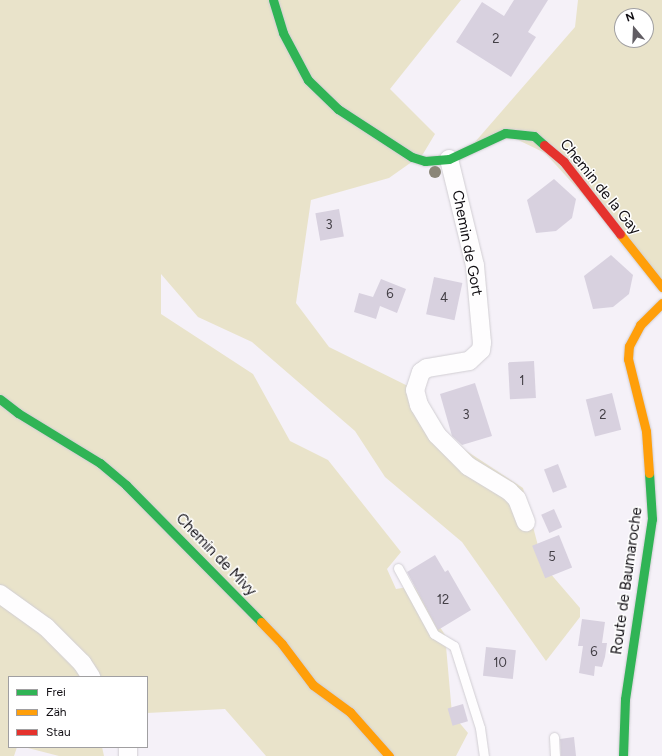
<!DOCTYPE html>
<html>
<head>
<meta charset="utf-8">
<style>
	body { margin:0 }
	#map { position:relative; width:662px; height:756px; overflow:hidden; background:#f5f1f8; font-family:Figtree,sans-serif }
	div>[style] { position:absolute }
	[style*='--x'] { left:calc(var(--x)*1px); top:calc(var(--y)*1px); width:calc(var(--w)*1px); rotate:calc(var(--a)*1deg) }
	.green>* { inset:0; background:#e9e3ca }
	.building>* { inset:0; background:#d8d1df; transform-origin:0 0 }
	.roads { filter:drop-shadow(0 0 1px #d1ced3) drop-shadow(0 0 1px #d1ced3) }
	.lane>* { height:9px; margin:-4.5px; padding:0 4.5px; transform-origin:4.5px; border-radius:4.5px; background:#fefdfe }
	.street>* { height:18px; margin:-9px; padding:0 9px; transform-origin:9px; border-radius:9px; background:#fefdfe }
	.fast>* { height:9px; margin:-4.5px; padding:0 4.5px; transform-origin:4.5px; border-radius:4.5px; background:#30b455 }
	.slow>* { height:9px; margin:-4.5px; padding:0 4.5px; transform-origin:4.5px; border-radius:4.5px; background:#ff9f0a }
	.jam>* { height:9px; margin:-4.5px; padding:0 4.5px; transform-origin:4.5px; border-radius:4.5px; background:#e5322d }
	.trees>* { width:12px; height:12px; margin:-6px; border-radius:50%; background:#8b8678 }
	span { translate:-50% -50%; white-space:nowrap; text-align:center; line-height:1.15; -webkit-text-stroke:3px #fff; paint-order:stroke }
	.number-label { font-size:13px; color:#433f46 }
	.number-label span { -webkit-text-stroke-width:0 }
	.street-label { font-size:15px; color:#110e13 }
	.legend { position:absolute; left:8px; top:676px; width:140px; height:72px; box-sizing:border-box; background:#fff; border:1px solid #a09fa1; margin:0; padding:5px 7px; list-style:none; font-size:12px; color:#110e13 }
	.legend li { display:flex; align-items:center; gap:8px; height:20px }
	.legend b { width:20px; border:1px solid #a09fa1 }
	.north { position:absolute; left:614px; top:8px; width:40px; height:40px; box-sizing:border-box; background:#fff; border:1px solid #a09fa1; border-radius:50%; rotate:341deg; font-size:11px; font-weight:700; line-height:16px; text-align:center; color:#110e13 }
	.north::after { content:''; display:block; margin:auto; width:14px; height:18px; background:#615d63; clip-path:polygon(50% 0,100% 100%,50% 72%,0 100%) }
</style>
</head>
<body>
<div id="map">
	<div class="green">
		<i style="clip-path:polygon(0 0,461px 0,390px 89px,435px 134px,423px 154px,389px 178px,311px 200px,296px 303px,329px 347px,416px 390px,433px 429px,523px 488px,543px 565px,580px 608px,580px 617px,546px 661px,462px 542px,385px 477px,355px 431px,252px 342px,198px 317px,161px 274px,161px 314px,253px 374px,290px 441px,328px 460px,401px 552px,387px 569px,396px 589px,414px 586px,445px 635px,452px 714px,468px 733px,456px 756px,266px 756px,225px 709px,147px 713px,147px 677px,9px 677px,9px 747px,17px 747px,14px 756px,0 756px)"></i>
		<i style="clip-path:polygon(evenodd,578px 0,662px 0,662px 281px,545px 153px,514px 138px,475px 142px,575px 27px,578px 0,622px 16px,646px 16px,646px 40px,622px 40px,622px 16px)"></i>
		<i style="clip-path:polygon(24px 747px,102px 747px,104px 756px,59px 756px)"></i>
	</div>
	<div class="building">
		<i style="clip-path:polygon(514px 0,548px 0,528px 32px,536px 37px,511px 77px,456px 42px,482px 2px,504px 16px)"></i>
		<i style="clip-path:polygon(554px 179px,576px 199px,572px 218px,556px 231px,536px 233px,527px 200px)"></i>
		<i style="left:339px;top:209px;width:28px;height:24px;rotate:80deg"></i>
		<i style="clip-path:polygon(611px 255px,633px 275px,629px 294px,613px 307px,593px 309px,584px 276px)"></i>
		<i style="left:434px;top:277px;width:29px;height:38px;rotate:12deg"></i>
		<i style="clip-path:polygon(381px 279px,406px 289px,397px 313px,380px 306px,376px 319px,354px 312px,359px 293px,373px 297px)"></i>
		<i style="left:534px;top:361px;width:37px;height:26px;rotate:87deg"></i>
		<i style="clip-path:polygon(475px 383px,492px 436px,462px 445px,452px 436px,440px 394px)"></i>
		<i style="left:612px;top:393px;width:38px;height:27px;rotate:76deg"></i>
		<i style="left:558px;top:464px;width:25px;height:15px;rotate:69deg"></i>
		<i style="left:554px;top:509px;width:20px;height:14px;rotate:66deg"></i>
		<i style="left:559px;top:535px;width:35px;height:29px;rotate:68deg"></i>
		<i style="clip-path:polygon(435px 555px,445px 572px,448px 570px,471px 610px,438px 630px,407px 572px)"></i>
		<i style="clip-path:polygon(582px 619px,605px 622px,602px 643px,607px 643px,605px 657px,602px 667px,595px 666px,594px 676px,579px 673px,583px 646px,578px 646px)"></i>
		<i style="left:486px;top:647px;width:30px;height:29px;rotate:6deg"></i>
		<i style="left:463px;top:704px;width:18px;height:16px;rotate:74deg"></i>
		<i style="clip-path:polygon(574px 737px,576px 756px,561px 756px,560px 739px)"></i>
	</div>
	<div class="roads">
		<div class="lane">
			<i style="--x:398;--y:568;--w:75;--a:61.4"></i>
			<i style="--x:434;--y:634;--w:23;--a:31"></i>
			<i style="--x:454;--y:646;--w:86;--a:72.4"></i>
			<i style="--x:480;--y:728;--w:28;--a:82"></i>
			<i style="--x:554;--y:737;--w:19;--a:87"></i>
		</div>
		<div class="street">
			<i style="--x:449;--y:159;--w:110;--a:76.3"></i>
			<i style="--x:475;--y:266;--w:77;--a:84.8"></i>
			<i style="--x:482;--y:343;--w:7;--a:98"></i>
			<i style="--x:481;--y:350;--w:16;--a:137"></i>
			<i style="--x:469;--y:361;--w:43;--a:170.5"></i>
			<i style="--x:427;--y:368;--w:7;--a:146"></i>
			<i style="--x:421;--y:372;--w:19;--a:108"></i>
			<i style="--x:415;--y:390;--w:16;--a:75"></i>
			<i style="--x:419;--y:405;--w:35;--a:59"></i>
			<i style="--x:437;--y:435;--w:44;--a:45"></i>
			<i style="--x:468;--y:466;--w:48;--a:31.4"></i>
			<i style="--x:509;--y:491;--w:11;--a:45"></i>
			<i style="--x:517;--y:499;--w:25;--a:69"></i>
			<i style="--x:0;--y:594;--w:57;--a:35.7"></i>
			<i style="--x:46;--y:627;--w:51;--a:45"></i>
			<i style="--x:82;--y:663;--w:17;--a:57"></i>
			<i style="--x:128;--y:747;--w:9;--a:90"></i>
		</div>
		<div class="fast">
			<i style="--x:273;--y:0;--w:34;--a:73"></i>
			<i style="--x:283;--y:33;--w:53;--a:62"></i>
			<i style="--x:308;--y:80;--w:42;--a:44"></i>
			<i style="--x:338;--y:109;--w:88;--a:33"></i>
			<i style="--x:412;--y:157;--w:14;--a:17"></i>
			<i style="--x:425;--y:161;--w:24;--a:-5"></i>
			<i style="--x:449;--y:159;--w:62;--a:-24.9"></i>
			<i style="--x:505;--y:133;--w:29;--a:6"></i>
			<i style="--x:534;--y:136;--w:13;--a:42"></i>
			<i style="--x:0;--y:399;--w:23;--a:38"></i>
			<i style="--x:18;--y:413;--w:96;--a:31.4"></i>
			<i style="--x:100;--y:463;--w:34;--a:40"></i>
			<i style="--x:126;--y:485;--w:192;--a:45.4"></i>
			<i style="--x:623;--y:756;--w:57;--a:-88"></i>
			<i style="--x:625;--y:699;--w:182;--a:-81.5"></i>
			<i style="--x:652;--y:519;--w:46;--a:-93.7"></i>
		</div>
		<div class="slow">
			<i style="--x:620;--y:234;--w:68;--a:51.6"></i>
			<i style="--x:649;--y:473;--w:42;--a:-94.1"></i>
			<i style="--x:646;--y:431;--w:74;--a:-104"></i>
			<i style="--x:628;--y:359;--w:13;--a:-86"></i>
			<i style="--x:629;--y:346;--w:24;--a:-62"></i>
			<i style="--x:640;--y:325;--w:31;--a:-45"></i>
			<i style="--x:261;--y:622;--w:30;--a:46"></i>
			<i style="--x:282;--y:644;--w:51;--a:52.9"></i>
			<i style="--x:313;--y:685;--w:46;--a:36.1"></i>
			<i style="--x:350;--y:712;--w:59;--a:48.4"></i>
		</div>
		<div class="jam">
			<i style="--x:544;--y:145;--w:26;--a:40"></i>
			<i style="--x:564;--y:162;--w:91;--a:52.1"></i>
		</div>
	</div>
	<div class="trees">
		<i style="left:435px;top:172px"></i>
	</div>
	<div class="number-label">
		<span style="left:496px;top:39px">2</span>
		<span style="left:329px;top:225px">3</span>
		<span style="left:390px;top:294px">6</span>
		<span style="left:444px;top:298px">4</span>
		<span style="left:522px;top:381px">1</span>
		<span style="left:466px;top:415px">3</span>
		<span style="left:603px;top:415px">2</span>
		<span style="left:552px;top:557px">5</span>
		<span style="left:443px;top:600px">12</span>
		<span style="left:594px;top:652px">6</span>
		<span style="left:500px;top:663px">10</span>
	</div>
	<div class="street-label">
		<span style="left:600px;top:187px;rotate:51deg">Chemin de la Gay</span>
		<span style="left:467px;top:243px;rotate:79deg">Chemin de Gort</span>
		<span style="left:216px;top:555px;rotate:46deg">Chemin de Mivy</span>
		<span style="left:627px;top:581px;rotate:-82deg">Route de Baumaroche</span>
	</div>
	<ul class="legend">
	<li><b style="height:5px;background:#30b455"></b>Frei</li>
	<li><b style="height:5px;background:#ff9f0a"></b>Zäh</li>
	<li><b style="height:5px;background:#e5322d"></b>Stau</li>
	</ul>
	<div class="north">N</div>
</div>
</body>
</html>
